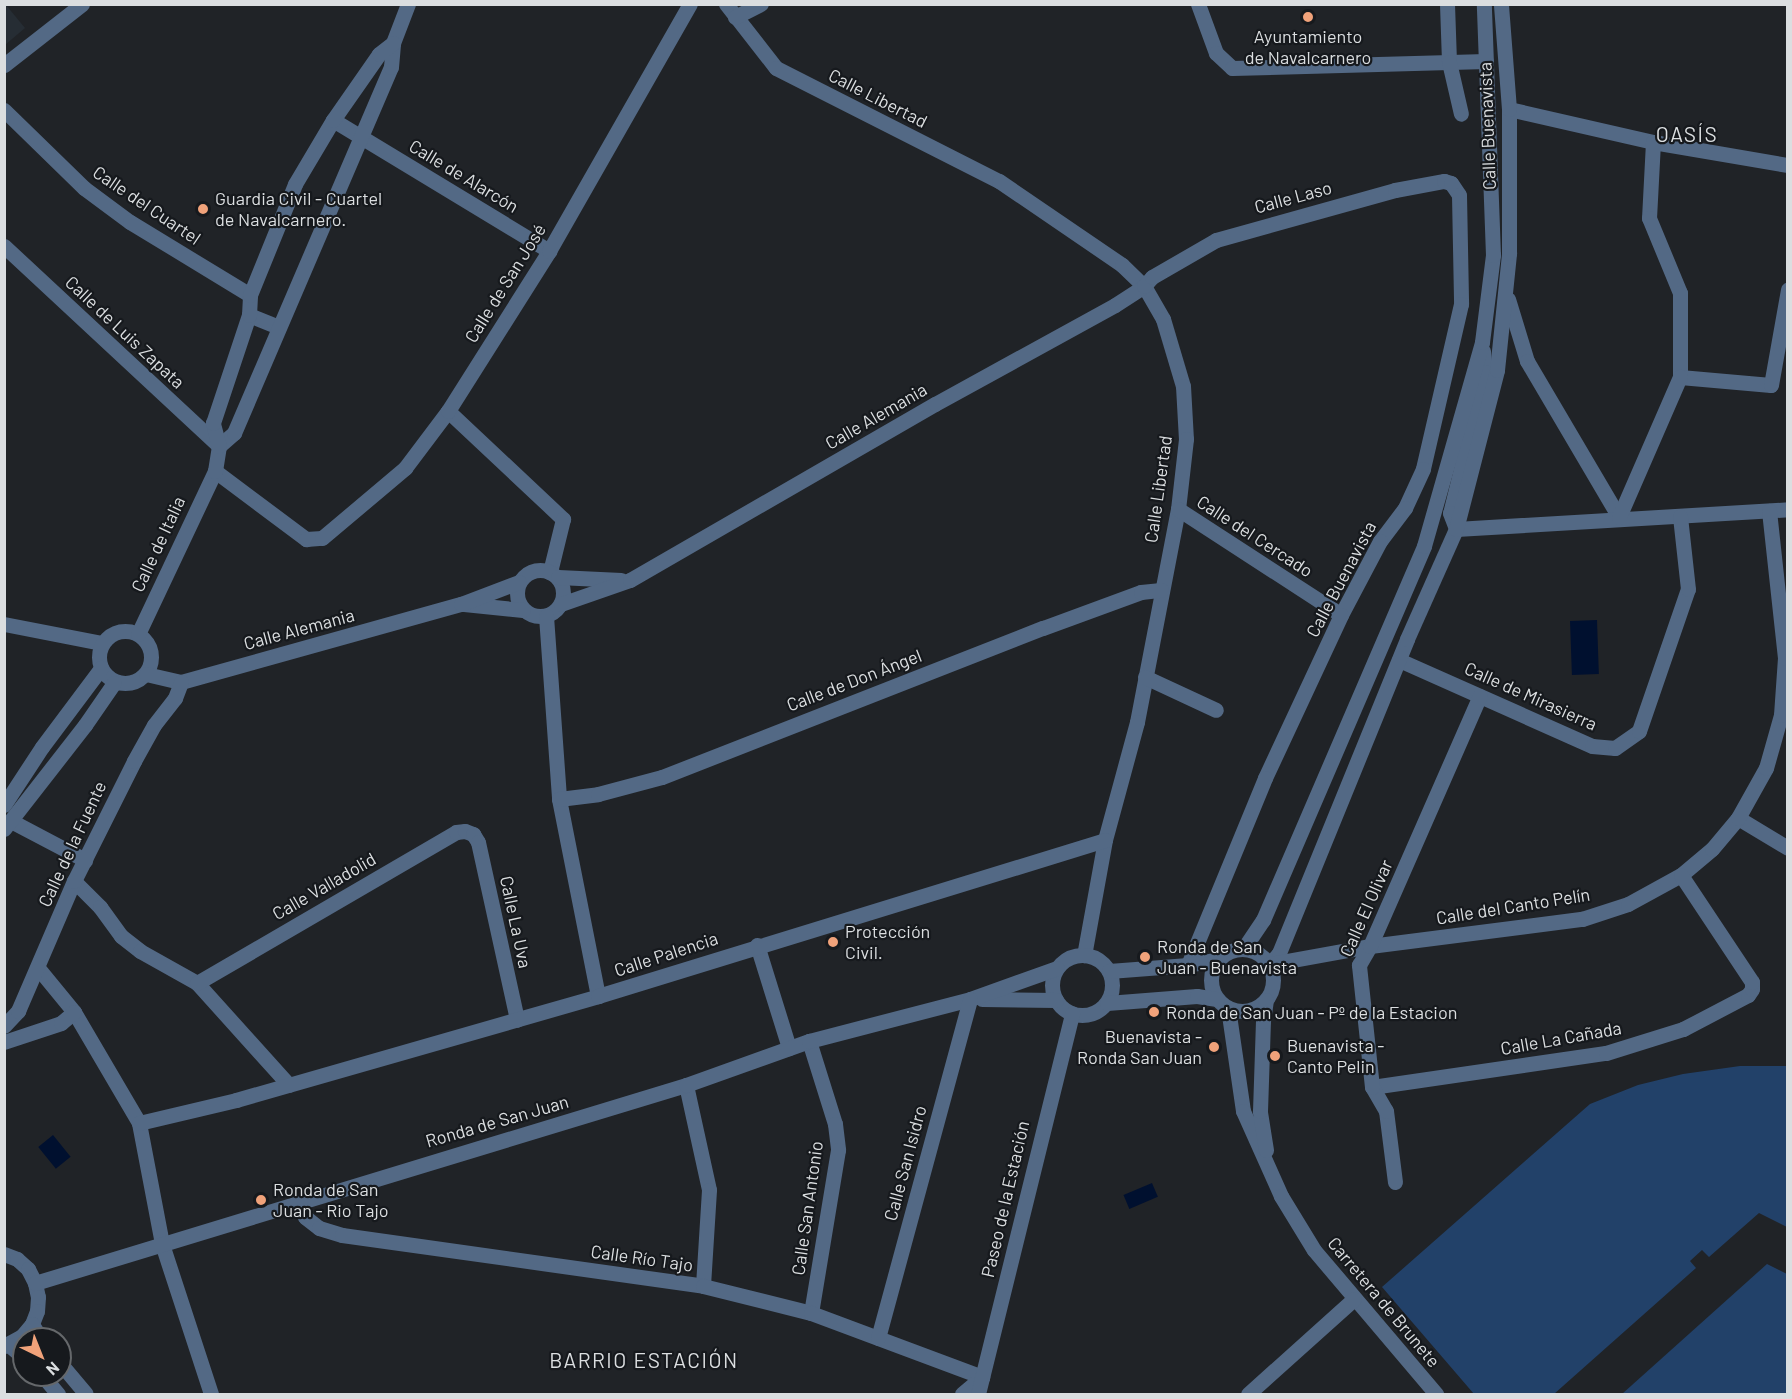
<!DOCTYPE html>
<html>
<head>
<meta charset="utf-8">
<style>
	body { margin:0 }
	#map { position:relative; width:1792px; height:1399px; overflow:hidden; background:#202327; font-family:Barlow,sans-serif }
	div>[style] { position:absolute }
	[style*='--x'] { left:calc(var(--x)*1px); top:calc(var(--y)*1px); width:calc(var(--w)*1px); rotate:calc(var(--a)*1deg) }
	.built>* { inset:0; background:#262d34 }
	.green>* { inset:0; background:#224169 }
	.water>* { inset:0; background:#00102f; transform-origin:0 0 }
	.minor>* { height:15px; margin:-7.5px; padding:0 7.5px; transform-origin:7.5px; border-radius:7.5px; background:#536985 }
	.minor>.ring { margin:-7.5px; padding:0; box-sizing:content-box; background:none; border:15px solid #536985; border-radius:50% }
	.dots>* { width:16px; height:16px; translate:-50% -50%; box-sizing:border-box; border:3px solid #16191d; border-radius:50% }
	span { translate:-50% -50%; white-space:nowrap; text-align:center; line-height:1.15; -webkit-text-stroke:4.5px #16191d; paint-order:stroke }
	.poi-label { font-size:18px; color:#dbdee0 }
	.left { translate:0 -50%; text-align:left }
	.right { translate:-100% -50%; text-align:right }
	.street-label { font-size:18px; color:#dbdee0 }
	.quarter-label { font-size:21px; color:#dbdee0; letter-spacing:1.5px }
	.frame { position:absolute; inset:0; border:6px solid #dbdee0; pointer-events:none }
	.north { position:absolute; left:12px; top:1327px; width:60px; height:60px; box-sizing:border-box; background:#16191d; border:2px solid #65686b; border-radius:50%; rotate:137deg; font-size:16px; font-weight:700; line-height:24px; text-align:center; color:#dbdee0 }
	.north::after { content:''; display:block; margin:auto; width:21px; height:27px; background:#f0a27a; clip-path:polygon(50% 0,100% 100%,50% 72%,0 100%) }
</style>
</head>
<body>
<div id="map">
	<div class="built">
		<i style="clip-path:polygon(6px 5px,25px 28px,5px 45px,4px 5px)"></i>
	</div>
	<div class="green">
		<i style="clip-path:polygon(1740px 1066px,1787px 1066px,1787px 1227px,1759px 1213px,1709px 1257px,1702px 1250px,1690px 1261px,1696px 1268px,1554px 1394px,1474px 1394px,1382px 1287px,1590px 1104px,1638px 1085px,1683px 1074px)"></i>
		<i style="clip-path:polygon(1767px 1264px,1787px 1274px,1787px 1394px,1622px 1394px)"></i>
	</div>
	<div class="water">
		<i style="left:1597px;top:620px;width:54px;height:27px;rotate:88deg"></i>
		<i style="left:53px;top:1135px;width:28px;height:19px;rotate:51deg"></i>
		<i style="left:1152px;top:1183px;width:15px;height:31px;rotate:67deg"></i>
	</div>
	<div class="minor">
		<i style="--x:726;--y:4;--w:81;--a:52"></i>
		<i style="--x:776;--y:68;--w:250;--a:26.9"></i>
		<i style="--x:999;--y:181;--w:149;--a:34.3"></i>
		<i style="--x:1122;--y:265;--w:30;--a:44"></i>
		<i style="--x:1144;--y:286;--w:38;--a:60"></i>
		<i style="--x:1163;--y:319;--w:70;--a:73.4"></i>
		<i style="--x:1183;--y:386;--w:53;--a:86.8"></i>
		<i style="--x:1186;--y:439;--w:70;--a:96.5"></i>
		<i style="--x:1178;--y:509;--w:217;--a:100.9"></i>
		<i style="--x:1137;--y:722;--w:122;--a:105.2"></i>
		<i style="--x:1105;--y:840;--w:117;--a:100.3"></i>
		<i style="--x:1198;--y:4;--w:52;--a:69.8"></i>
		<i style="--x:1216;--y:53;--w:22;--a:43"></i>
		<i style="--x:1232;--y:68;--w:254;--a:-1.6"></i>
		<i style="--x:1447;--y:4;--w:58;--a:88"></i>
		<i style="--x:1449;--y:62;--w:53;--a:77"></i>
		<i style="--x:735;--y:17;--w:29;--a:-27"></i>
		<i style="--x:4;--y:65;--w:99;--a:-38"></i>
		<i style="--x:1509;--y:109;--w:148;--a:12.9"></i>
		<i style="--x:1653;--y:142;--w:137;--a:9.7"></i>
		<i style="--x:4;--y:110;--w:112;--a:44.3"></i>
		<i style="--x:84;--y:188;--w:57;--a:36.5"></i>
		<i style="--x:130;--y:222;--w:140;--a:31.3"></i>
		<i style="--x:333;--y:120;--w:253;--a:31.2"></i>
		<i style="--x:1653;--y:142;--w:76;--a:93"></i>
		<i style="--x:1649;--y:218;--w:81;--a:67.5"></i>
		<i style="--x:1680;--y:293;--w:84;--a:90"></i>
		<i style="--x:1680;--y:377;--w:91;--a:5"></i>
		<i style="--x:1771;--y:385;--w:97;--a:-79.9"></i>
		<i style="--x:4;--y:246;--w:294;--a:42.9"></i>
		<i style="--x:1508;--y:299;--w:65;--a:73"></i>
		<i style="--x:1527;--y:361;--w:181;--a:59.5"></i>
		<i style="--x:249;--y:315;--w:32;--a:22"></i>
		<i style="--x:1483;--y:351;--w:21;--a:85"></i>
		<i style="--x:1485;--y:372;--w:145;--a:103.9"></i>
		<i style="--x:1450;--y:513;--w:17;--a:69"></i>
		<i style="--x:1456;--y:529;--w:333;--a:-3.4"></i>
		<i style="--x:448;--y:411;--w:158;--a:43.2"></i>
		<i style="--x:563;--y:519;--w:55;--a:103.8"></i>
		<i style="--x:219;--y:446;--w:20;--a:-41"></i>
		<i style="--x:234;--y:433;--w:398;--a:-66.8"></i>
		<i style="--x:391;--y:67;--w:24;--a:-85"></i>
		<i style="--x:393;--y:43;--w:42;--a:-69"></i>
		<i style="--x:215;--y:471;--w:114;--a:36.8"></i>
		<i style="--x:306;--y:539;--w:16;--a:-4"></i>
		<i style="--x:322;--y:538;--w:109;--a:-40.1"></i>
		<i style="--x:405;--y:468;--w:71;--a:-53"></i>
		<i style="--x:448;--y:411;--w:189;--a:-57.7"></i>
		<i style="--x:549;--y:251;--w:284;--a:-60.3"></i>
		<i style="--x:1178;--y:509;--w:194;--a:33"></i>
		<i style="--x:1619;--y:517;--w:153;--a:-66.5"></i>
		<i class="ring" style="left:517px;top:570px;width:31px;height:31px"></i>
		<i style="--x:558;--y:577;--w:63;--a:2.7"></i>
		<i style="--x:464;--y:604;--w:59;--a:5.8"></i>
		<i style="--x:561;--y:604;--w:73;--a:-19.2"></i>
		<i style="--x:630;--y:580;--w:352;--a:-30"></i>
		<i style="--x:935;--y:404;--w:205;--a:-28.8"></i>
		<i style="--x:1115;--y:305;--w:35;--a:-33"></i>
		<i style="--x:1144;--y:286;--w:12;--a:-48"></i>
		<i style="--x:1152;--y:277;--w:74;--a:-30"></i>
		<i style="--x:1216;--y:240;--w:186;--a:-15.6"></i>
		<i style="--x:1395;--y:190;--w:50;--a:-10.4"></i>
		<i style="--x:1444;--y:181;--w:7;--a:16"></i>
		<i style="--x:1451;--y:183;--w:14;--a:56"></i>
		<i style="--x:1459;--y:195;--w:109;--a:88.9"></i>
		<i style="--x:1461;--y:304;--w:169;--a:103"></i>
		<i style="--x:1423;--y:469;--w:43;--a:114.8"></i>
		<i style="--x:1405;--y:508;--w:41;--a:127.1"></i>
		<i style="--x:1380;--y:541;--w:84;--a:117.8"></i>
		<i style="--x:1341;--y:615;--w:180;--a:115"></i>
		<i style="--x:1265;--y:778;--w:202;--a:112.4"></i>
		<i style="--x:546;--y:616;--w:183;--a:85.9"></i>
		<i style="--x:559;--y:799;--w:201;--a:78.8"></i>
		<i style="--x:4;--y:624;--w:100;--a:11"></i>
		<i class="ring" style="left:99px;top:631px;width:37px;height:37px"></i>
		<i style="--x:138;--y:634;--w:180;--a:-64.7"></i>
		<i style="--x:215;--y:471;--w:25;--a:-81"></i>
		<i style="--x:219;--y:446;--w:24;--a:-105"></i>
		<i style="--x:213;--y:423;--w:114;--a:-71.6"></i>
		<i style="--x:249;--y:315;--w:20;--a:-87"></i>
		<i style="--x:250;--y:295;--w:120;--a:-67.9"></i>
		<i style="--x:295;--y:184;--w:74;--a:-59.3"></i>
		<i style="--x:333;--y:120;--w:80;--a:-55.1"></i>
		<i style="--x:379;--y:54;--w:18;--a:-38"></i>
		<i style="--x:1399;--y:660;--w:211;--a:24"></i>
		<i style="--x:1592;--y:746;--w:23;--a:5"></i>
		<i style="--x:1615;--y:748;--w:29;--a:-35"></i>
		<i style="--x:1639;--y:731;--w:150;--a:-71"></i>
		<i style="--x:1688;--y:589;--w:73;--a:-96.3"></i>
		<i style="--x:146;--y:674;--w:36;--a:13"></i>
		<i style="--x:181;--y:682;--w:291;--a:-15.6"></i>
		<i style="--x:461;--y:604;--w:62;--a:-20.8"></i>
		<i style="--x:1145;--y:677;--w:78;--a:24.9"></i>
		<i style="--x:559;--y:799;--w:39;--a:-7"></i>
		<i style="--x:598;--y:794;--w:66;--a:-14.9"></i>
		<i style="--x:662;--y:777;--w:409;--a:-21.4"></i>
		<i style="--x:1043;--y:628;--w:104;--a:-20.2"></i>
		<i style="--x:1141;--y:592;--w:20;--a:-6"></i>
		<i style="--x:4;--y:805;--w:69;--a:-56.8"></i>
		<i style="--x:42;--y:747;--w:99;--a:-53.2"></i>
		<i style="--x:1738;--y:818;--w:58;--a:31"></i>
		<i style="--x:11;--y:821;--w:84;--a:27.8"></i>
		<i style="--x:4;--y:829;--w:132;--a:-52.1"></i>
		<i style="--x:85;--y:725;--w:51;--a:-55.4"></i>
		<i style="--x:74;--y:881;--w:37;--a:45"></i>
		<i style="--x:100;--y:907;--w:36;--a:54"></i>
		<i style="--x:121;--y:936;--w:24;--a:38"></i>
		<i style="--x:140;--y:951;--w:65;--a:29.3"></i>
		<i style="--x:197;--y:983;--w:137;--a:48"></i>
		<i style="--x:757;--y:945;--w:108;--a:72.7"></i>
		<i style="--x:1244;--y:948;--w:34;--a:-56"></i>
		<i style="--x:1263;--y:920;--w:407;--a:-66.7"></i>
		<i style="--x:1424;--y:546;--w:212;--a:-74.1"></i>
		<i style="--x:1482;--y:342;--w:88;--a:-82.8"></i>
		<i style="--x:1493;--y:255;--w:251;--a:-92.1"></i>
		<i class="ring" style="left:1211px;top:949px;width:47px;height:47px"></i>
		<i class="ring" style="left:1052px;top:955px;width:45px;height:45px"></i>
		<i style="--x:1270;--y:964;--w:14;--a:-51"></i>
		<i style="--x:1279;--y:953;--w:339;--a:-67.8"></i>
		<i style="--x:1407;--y:639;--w:120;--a:-66"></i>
		<i style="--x:1456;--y:529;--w:164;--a:-75.5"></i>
		<i style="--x:1497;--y:370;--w:118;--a:-84.1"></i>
		<i style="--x:1509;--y:253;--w:144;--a:-90"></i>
		<i style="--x:1509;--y:109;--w:105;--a:-94.4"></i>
		<i style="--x:1270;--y:964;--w:102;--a:-10.2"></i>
		<i style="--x:1370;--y:946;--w:214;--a:-7.3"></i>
		<i style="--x:1582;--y:919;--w:48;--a:-18.1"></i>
		<i style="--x:1628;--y:904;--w:60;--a:-28.7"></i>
		<i style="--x:1681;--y:875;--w:40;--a:-40"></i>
		<i style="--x:1712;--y:849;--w:40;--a:-50"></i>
		<i style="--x:1738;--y:818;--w:57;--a:-60.8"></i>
		<i style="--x:1766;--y:768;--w:55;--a:-74.2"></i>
		<i style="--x:1781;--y:715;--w:57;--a:-86"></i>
		<i style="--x:1785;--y:658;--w:148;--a:-96.2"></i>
		<i style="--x:38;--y:968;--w:57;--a:50.7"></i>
		<i style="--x:74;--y:1012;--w:129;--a:59.6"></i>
		<i style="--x:139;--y:1123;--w:123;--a:79.2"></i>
		<i style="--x:162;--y:1244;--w:158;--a:71.9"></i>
		<i style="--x:1109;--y:971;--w:79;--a:-4.3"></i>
		<i style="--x:1188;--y:965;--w:31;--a:-11"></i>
		<i style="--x:197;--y:983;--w:300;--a:-30.2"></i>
		<i style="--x:456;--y:832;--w:9;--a:-6"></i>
		<i style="--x:465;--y:831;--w:9;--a:21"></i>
		<i style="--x:473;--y:834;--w:9;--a:58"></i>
		<i style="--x:478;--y:842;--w:182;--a:77.6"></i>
		<i style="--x:982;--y:999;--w:74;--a:0.8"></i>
		<i style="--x:1107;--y:1003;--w:90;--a:-4.4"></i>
		<i style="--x:1197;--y:996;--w:20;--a:9"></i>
		<i style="--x:1228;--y:1008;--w:104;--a:81.7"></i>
		<i style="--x:1243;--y:1111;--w:93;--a:65.9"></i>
		<i style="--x:1281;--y:1196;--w:63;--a:58.6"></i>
		<i style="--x:1314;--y:1250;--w:189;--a:49.7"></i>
		<i style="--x:4;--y:1026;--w:21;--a:-47"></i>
		<i style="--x:18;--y:1011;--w:142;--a:-66.7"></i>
		<i style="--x:74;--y:881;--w:134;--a:-63.4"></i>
		<i style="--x:134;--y:761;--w:41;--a:-60.9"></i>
		<i style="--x:154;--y:725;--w:34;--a:-52"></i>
		<i style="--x:175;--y:698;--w:17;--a:-69"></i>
		<i style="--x:809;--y:1041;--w:87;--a:72.6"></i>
		<i style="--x:835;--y:1124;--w:26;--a:83"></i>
		<i style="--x:838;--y:1150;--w:165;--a:99.4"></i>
		<i style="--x:4;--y:1042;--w:60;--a:-18.4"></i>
		<i style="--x:61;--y:1023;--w:17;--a:-40"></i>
		<i style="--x:686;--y:1085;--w:107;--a:77.6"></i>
		<i style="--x:709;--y:1190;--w:96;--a:93.6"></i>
		<i style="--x:1372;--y:1087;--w:236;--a:-8.3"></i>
		<i style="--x:1606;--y:1053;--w:81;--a:-17.3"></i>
		<i style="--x:1683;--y:1029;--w:73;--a:-27.6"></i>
		<i style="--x:1748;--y:995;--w:7;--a:-56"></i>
		<i style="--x:1752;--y:989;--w:7;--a:-90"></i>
		<i style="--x:1752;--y:982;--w:128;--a:-123.6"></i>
		<i style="--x:139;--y:1123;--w:100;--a:-13.3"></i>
		<i style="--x:236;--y:1100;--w:377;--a:-16"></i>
		<i style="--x:598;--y:996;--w:530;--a:-17.1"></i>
		<i style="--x:1266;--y:1150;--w:39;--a:-99"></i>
		<i style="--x:1260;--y:1111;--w:90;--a:-88.1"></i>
		<i style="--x:1263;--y:1021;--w:21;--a:-82"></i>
		<i style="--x:1395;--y:1182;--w:72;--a:-97.2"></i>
		<i style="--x:1386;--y:1111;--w:28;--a:-120"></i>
		<i style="--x:1372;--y:1087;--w:123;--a:-96.1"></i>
		<i style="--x:1359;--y:965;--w:22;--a:-60"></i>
		<i style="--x:1370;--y:946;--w:273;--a:-66.3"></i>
		<i style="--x:299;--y:1201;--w:17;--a:69"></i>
		<i style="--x:305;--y:1217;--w:18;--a:38"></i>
		<i style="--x:319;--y:1228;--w:24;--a:17"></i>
		<i style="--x:342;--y:1235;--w:365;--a:8"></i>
		<i style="--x:703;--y:1286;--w:111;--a:14"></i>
		<i style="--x:811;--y:1313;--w:183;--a:20.5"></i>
		<i style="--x:982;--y:1377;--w:26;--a:140"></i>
		<i style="--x:4;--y:1254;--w:14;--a:21"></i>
		<i style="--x:17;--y:1259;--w:15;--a:42"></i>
		<i style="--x:28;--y:1269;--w:16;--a:63"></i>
		<i style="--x:35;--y:1283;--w:14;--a:78"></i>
		<i style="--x:38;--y:1297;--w:14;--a:94"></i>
		<i style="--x:37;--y:1311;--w:14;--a:111"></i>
		<i style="--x:32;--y:1324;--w:16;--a:130"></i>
		<i style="--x:22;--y:1336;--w:21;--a:151"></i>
		<i style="--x:35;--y:1283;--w:680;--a:-16.92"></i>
		<i style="--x:686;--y:1085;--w:131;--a:-19.7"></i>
		<i style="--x:809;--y:1041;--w:166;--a:-14.6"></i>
		<i style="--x:970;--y:999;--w:92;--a:-19.6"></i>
		<i style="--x:32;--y:1324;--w:17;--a:59"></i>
		<i style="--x:878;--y:1338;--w:351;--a:-74.8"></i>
		<i style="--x:9;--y:1345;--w:20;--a:41"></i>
		<i style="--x:60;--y:1363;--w:40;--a:50"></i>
		<i style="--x:42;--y:1375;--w:25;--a:50"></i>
		<i style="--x:978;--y:1394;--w:392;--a:-76.1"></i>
		<i style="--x:1248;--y:1394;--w:142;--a:-41.9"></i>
	</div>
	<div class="dots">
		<i style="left:1308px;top:17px;background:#f0a27a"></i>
		<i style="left:203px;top:209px;background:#f0a27a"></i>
		<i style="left:833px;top:942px;background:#f0a27a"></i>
		<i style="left:1145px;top:957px;background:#f0a27a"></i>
		<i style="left:1154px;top:1012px;background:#f0a27a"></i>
		<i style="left:1214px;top:1047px;background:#f0a27a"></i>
		<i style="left:1275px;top:1056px;background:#f0a27a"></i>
		<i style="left:261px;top:1200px;background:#f0a27a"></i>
	</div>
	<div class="poi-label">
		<span style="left:1308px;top:47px">Ayuntamiento<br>de Navalcarnero</span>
		<span class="left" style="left:215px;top:209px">Guardia Civil - Cuartel<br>de Navalcarnero.</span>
		<span class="left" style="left:845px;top:942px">Protección<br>Civil.</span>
		<span class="left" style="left:1157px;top:957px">Ronda de San<br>Juan - Buenavista</span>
		<span class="left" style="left:1166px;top:1012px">Ronda de San Juan - Pº de la Estacion</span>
		<span class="right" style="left:1202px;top:1047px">Buenavista -<br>Ronda San Juan</span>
		<span class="left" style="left:1287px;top:1056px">Buenavista -<br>Canto Pelin</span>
		<span class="left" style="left:273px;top:1200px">Ronda de San<br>Juan - Rio Tajo</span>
	</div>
	<div class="street-label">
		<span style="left:878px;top:98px;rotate:27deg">Calle Libertad</span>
		<span style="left:1487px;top:126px;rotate:-92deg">Calle Buenavista</span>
		<span style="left:464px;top:176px;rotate:31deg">Calle de Alarcón</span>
		<span style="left:1293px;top:197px;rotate:-15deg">Calle Laso</span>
		<span style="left:147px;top:205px;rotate:34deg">Calle del Cuartel</span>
		<span style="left:505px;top:283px;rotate:-58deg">Calle de San José</span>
		<span style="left:125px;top:332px;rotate:43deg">Calle de Luis Zapata</span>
		<span style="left:876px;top:416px;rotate:-30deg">Calle Alemania</span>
		<span style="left:1158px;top:489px;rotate:-82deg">Calle Libertad</span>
		<span style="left:1255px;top:536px;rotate:33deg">Calle del Cercado</span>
		<span style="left:158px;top:544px;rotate:-65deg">Calle de Italia</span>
		<span style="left:1341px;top:579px;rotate:-62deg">Calle Buenavista</span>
		<span style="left:299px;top:629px;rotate:-15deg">Calle Alemania</span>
		<span style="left:854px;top:680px;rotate:-21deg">Calle de Don Ángel</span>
		<span style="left:1531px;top:696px;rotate:24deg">Calle de Mirasierra</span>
		<span style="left:72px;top:844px;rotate:-65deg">Calle de la Fuente</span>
		<span style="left:324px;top:886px;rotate:-30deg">Calle Valladolid</span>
		<span style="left:1513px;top:906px;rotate:-9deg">Calle del Canto Pelín</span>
		<span style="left:1366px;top:908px;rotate:-66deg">Calle El Olivar</span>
		<span style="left:516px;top:922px;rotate:78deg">Calle La Uva</span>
		<span style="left:666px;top:954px;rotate:-18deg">Calle Palencia</span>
		<span style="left:1561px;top:1038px;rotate:-10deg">Calle La Cañada</span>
		<span style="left:497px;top:1121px;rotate:-16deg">Ronda de San Juan</span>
		<span style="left:905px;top:1163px;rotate:-75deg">Calle San Isidro</span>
		<span style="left:1005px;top:1199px;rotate:-77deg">Paseo de la Estación</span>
		<span style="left:807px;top:1208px;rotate:-82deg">Calle San Antonio</span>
		<span style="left:642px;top:1258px;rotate:8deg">Calle Río Tajo</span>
		<span style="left:1384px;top:1302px;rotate:50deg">Carretera de Brunete</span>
	</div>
	<div class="quarter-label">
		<span style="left:1687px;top:134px">OASÍS</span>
		<span style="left:644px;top:1360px">BARRIO ESTACIÓN</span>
	</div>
	<div class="frame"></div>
	<div class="north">N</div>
</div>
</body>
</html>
